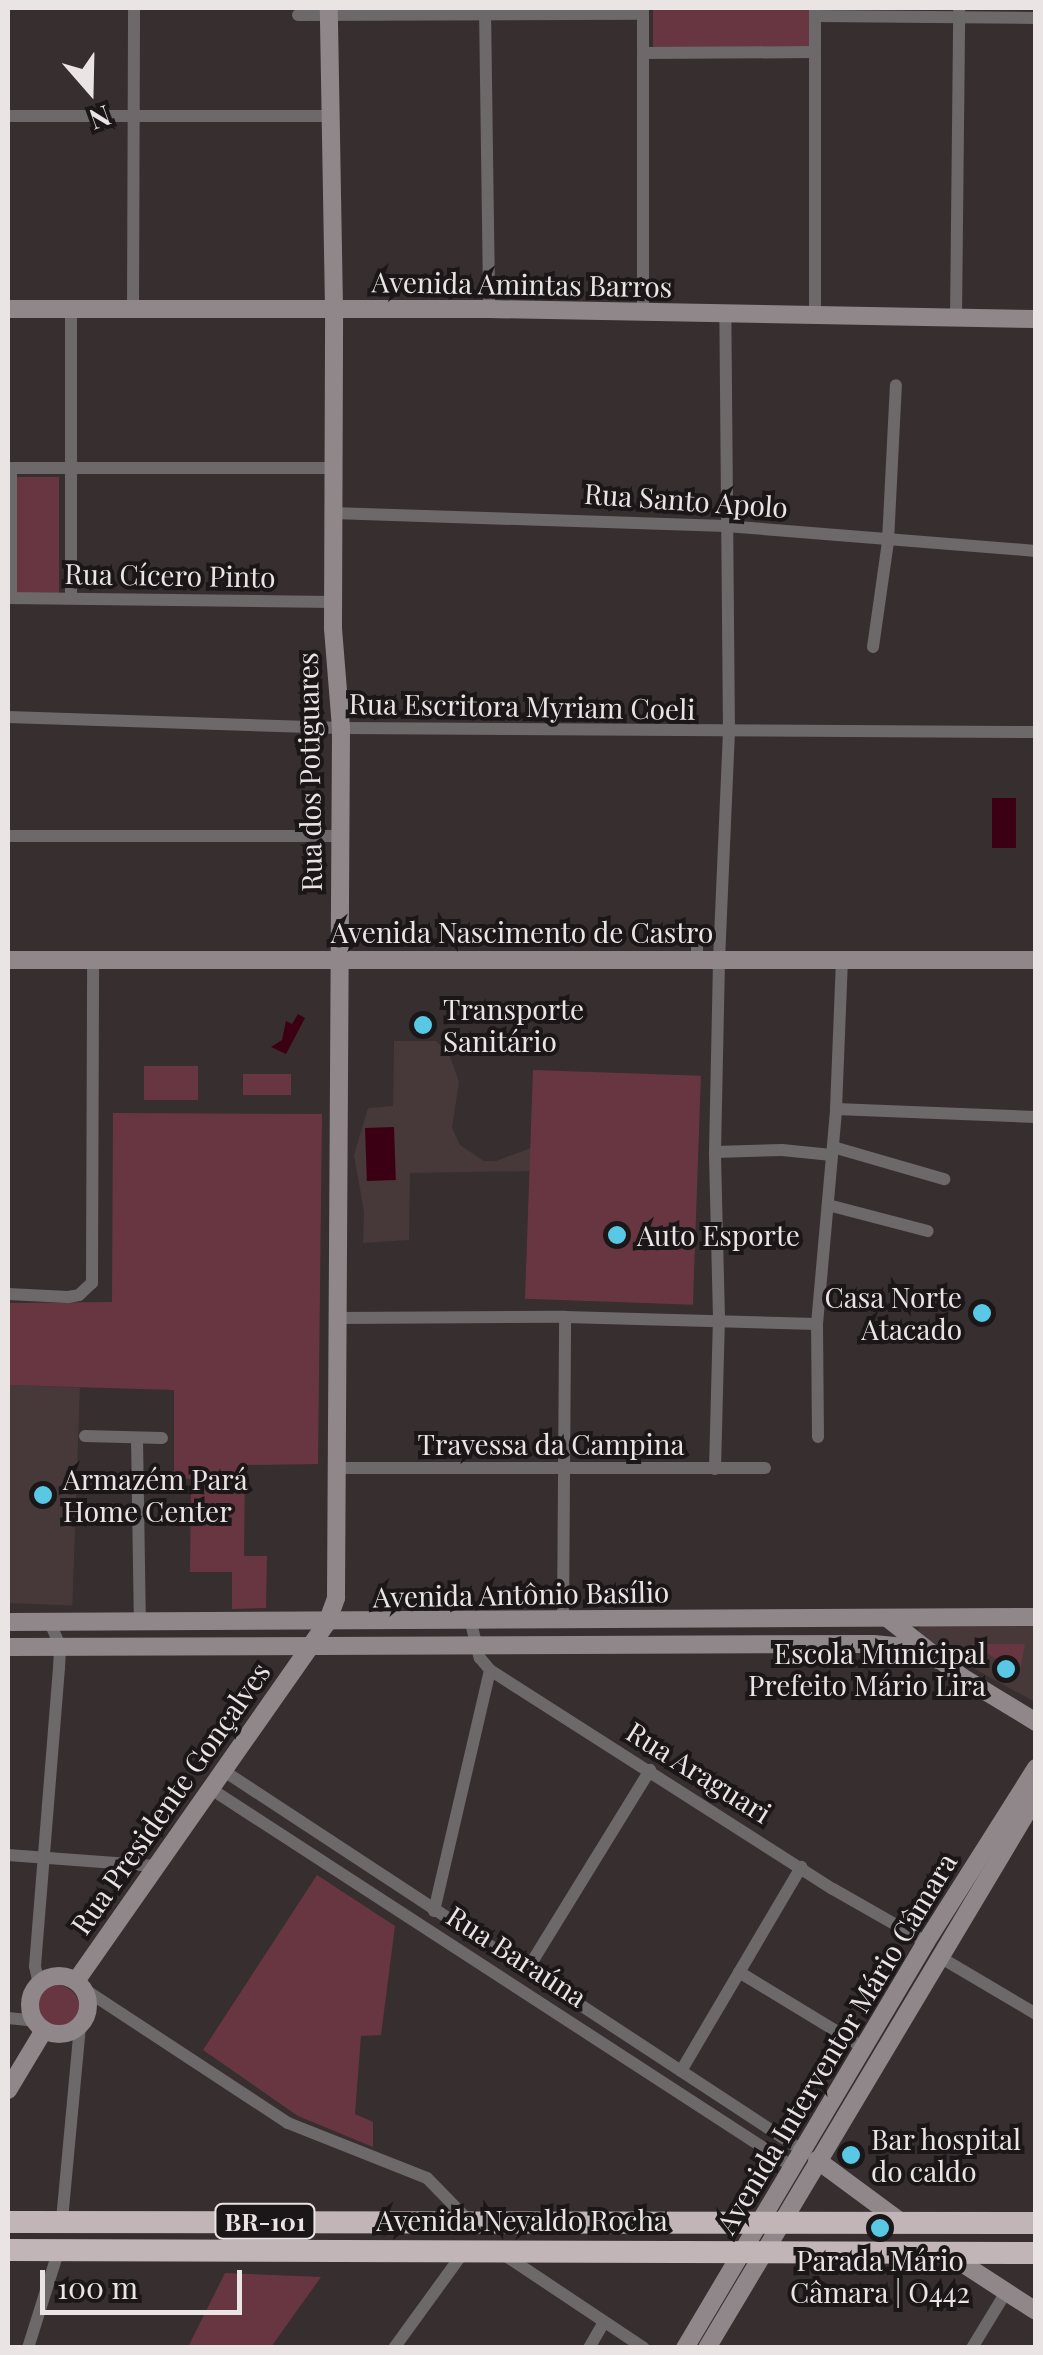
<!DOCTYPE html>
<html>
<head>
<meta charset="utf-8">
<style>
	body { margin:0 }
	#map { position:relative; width:1043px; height:2355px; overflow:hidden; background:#372e2f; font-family:"Playfair Display",serif }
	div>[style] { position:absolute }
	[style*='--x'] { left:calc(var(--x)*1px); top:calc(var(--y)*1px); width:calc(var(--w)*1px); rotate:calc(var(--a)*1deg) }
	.built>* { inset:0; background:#47383a; transform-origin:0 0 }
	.green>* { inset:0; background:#683641; transform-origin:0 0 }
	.round { border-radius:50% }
	.water>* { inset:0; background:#3c0014; transform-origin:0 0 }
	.street>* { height:12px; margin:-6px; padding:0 6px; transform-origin:6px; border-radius:6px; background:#6d6869 }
	.secondary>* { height:18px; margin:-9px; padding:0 9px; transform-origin:9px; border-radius:9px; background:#8f8789 }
	.secondary>.ring { margin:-9px; padding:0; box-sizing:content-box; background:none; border:18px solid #8f8789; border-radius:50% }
	.highway>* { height:22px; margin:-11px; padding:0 11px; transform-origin:11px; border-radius:11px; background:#c1b5b7 }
	.dots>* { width:28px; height:28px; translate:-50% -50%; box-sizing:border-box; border:5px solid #1b1718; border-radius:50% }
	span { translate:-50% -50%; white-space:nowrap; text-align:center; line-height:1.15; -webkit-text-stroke:8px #1b1718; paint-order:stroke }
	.shield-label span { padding:2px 8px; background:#1b1718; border:2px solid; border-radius:8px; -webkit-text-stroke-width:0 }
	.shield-label { font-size:25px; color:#ebe4e5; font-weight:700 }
	.street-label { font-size:28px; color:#ebe4e5 }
	.poi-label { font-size:28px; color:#ebe4e5 }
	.left { translate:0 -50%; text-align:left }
	.right { translate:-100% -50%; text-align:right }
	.frame { position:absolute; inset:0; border:10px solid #ebe4e5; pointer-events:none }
	.north { position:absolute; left:40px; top:40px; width:100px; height:100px; -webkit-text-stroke:8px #1b1718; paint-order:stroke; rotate:160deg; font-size:28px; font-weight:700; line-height:40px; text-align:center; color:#ebe4e5 }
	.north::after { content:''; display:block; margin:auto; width:35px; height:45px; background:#ebe4e5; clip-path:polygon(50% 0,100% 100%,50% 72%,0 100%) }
	.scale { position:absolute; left:40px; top:2270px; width:202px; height:45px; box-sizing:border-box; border:5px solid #ebe4e5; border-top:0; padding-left:12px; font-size:30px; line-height:35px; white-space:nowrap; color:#ebe4e5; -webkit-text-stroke:8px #1b1718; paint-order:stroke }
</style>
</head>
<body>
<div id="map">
	<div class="built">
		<i style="clip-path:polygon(394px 1041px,436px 1041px,449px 1054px,459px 1082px,452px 1128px,460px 1145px,484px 1161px,496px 1161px,531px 1148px,531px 1171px,410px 1173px,409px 1240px,363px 1243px,364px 1212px,354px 1155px,368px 1108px,393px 1106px)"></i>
		<i style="left:8px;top:1385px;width:72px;height:218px;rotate:2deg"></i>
		<i style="clip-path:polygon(1035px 1620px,1035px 1702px,916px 1637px,922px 1621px)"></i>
	</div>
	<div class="green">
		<i style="left:653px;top:8px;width:158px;height:39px"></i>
		<i style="left:14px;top:477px;width:45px;height:116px"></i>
		<i style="left:144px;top:1066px;width:54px;height:34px"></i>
		<i style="left:533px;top:1070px;width:168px;height:229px;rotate:2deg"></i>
		<i style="left:243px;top:1074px;width:48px;height:21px"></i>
		<i style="clip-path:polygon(113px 1113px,322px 1114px,318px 1464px,245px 1465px,244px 1556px,267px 1556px,266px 1608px,232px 1609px,232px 1572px,190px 1572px,191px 1479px,174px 1478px,174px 1390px,8px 1385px,8px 1303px,112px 1302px)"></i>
		<i style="clip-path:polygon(971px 1644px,1025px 1644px,1020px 1670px,995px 1658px)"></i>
		<i style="clip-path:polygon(317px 1875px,395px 1926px,381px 2035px,361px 2036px,355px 2114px,373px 2122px,373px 2147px,298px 2116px,203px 2050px)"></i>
		<i class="round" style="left:35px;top:1985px;width:44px;height:44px"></i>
		<i style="clip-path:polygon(225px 2273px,321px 2277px,271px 2347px,188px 2347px)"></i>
	</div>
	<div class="water">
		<i style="left:992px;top:798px;width:24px;height:50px"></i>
		<i style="clip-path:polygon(298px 1014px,305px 1018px,286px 1054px,271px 1047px,282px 1040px,286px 1021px,292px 1024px)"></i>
		<i style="left:394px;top:1127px;width:53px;height:29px;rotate:88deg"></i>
	</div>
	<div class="street">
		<i style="--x:485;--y:8;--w:301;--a:89.2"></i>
		<i style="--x:643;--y:8;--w:306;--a:90"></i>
		<i style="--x:815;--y:8;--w:307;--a:90"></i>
		<i style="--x:298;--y:15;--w:345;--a:-0.2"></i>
		<i style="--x:815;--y:16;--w:221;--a:0.5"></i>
		<i style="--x:643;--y:53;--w:172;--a:-0.3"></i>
		<i style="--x:8;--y:116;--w:321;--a:0"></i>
		<i style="--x:133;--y:309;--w:301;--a:-89.8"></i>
		<i style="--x:956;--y:318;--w:310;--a:-89.4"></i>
		<i style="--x:8;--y:468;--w:325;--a:0"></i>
		<i style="--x:333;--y:513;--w:393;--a:1.9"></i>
		<i style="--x:726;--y:526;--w:311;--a:4.6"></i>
		<i style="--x:8;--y:598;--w:325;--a:0.7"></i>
		<i style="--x:11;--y:598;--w:130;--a:-90"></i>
		<i style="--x:71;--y:598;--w:290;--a:-90"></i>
		<i style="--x:873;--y:647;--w:107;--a:-81.9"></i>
		<i style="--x:888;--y:541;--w:156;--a:-87.1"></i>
		<i style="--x:8;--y:717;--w:333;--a:1.9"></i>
		<i style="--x:341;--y:728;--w:695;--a:0.33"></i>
		<i style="--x:8;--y:836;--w:331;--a:0"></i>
		<i style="--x:697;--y:961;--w:18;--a:-90"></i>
		<i style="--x:836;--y:1109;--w:200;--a:2.3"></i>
		<i style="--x:833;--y:1147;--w:116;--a:16.1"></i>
		<i style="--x:715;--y:1152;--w:67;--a:-1.7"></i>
		<i style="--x:782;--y:1150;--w:50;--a:5.7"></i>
		<i style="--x:828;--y:1205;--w:103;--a:14.6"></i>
		<i style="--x:8;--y:1294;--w:60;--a:2.9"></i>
		<i style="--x:68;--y:1297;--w:11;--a:-10"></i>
		<i style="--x:79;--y:1295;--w:18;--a:-43"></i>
		<i style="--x:92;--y:1283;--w:323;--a:-89.8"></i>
		<i style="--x:338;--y:1318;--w:227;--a:-0.3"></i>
		<i style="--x:565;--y:1317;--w:252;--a:1.6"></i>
		<i style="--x:85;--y:1436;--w:77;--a:1.5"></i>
		<i style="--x:818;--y:1437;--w:113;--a:-90.5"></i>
		<i style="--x:817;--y:1324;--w:216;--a:-84.9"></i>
		<i style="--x:836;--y:1109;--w:147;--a:-87.7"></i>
		<i style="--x:137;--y:1438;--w:186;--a:89.1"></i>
		<i style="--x:337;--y:1468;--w:428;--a:0"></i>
		<i style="--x:715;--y:1469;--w:150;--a:-88.5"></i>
		<i style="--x:719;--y:1319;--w:167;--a:-91.4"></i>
		<i style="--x:715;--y:1152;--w:192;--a:-88.8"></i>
		<i style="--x:719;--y:960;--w:226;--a:-87.5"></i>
		<i style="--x:729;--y:734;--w:420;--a:-90.5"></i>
		<i style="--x:563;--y:1621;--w:304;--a:-89.6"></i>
		<i style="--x:471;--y:1623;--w:36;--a:76"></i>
		<i style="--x:480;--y:1658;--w:16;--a:50"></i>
		<i style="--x:490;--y:1670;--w:407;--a:32.6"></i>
		<i style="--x:833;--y:1889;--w:107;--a:29.7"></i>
		<i style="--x:224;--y:1771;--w:693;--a:33.28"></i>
		<i style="--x:211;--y:1789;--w:694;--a:33"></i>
		<i style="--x:8;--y:1855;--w:148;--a:4.3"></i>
		<i style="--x:434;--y:1911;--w:247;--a:-76.9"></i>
		<i style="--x:938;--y:1956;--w:114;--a:30.6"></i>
		<i style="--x:527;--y:1970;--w:235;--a:-58.4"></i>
		<i style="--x:739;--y:1972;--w:146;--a:31.3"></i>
		<i style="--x:39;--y:1984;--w:18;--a:-103"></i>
		<i style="--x:35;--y:1966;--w:299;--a:-85.4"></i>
		<i style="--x:59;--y:1668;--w:22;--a:-87"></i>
		<i style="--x:60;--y:1646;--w:25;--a:-113"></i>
		<i style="--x:84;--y:1989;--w:244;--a:33.3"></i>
		<i style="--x:288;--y:2123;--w:149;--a:21.6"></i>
		<i style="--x:427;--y:2178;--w:60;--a:45.7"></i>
		<i style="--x:8;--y:2018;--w:27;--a:6"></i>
		<i style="--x:681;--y:2071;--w:237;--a:-59.5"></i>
		<i style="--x:62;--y:2220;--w:195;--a:-84.7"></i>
		<i style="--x:503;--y:2254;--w:169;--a:33.7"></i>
		<i style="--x:28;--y:2348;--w:104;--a:-72.6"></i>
		<i style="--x:394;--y:2348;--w:122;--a:-54"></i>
		<i style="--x:589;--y:2348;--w:30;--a:-60"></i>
		<i style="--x:972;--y:2348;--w:66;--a:-58.7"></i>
	</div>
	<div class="secondary">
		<i style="--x:8;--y:309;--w:481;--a:0"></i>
		<i style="--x:489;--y:309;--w:547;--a:1.05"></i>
		<i style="--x:8;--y:960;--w:1028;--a:0"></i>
		<i style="--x:887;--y:1618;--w:95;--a:38.2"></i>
		<i style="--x:962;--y:1677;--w:87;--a:31.3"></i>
		<i style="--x:8;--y:1622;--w:1028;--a:-0.28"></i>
		<i style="--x:8;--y:1647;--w:865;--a:-0.2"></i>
		<i style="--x:873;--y:1644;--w:33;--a:5"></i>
		<i style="--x:906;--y:1647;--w:35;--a:22"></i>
		<i class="ring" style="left:30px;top:1976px;width:40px;height:40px"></i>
		<i style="--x:76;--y:1981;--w:437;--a:-55"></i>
		<i style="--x:327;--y:1623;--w:27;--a:-70"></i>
		<i style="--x:336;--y:1598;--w:870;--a:-89.67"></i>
		<i style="--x:341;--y:728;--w:100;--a:-94.6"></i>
		<i style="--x:333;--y:628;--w:320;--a:-89.8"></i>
		<i style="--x:334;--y:308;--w:300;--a:-91"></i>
		<i style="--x:8;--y:2090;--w:70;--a:-59"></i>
		<i style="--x:817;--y:2160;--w:104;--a:36.4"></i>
		<i style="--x:945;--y:2252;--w:108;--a:33"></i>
		<i style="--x:685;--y:2348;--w:472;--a:-59.3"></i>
		<i style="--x:926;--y:1942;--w:206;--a:-57.7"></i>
		<i style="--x:707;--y:2348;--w:642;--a:-59.16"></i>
	</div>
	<div class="highway">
		<i style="--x:8;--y:2222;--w:1028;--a:0.06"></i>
		<i style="--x:8;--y:2250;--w:1028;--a:0.17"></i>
	</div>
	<div class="dots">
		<i style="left:423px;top:1025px;background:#59c8e5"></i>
		<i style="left:617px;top:1235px;background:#59c8e5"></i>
		<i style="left:982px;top:1313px;background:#59c8e5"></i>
		<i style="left:43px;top:1495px;background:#59c8e5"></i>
		<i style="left:1006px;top:1669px;background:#59c8e5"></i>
		<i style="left:851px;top:2155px;background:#59c8e5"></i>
		<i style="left:880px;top:2228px;background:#59c8e5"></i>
	</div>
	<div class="shield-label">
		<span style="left:265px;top:2221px">BR-101</span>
	</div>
	<div class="street-label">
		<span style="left:522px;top:284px;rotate:1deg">Avenida Amintas Barros</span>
		<span style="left:686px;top:500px;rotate:4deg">Rua Santo Apolo</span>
		<span style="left:170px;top:575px;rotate:1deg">Rua Cícero Pinto</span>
		<span style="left:522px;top:706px;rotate:1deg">Rua Escritora Myriam Coeli</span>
		<span style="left:309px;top:772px;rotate:-91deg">Rua dos Potiguares</span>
		<span style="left:522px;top:932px">Avenida Nascimento de Castro</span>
		<span style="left:551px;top:1444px">Travessa da Campina</span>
		<span style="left:521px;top:1594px;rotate:-1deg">Avenida Antônio Basílio</span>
		<span style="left:699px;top:1772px;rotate:32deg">Rua Araguari</span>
		<span style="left:170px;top:1798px;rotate:-55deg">Rua Presidente Gonçalves</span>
		<span style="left:517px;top:1956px;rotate:33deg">Rua Baraúna</span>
		<span style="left:836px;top:2043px;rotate:-59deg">Avenida Interventor Mário Câmara</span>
		<span style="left:522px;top:2220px">Avenida Nevaldo Rocha</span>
	</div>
	<div class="poi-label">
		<span class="left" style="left:443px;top:1025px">Transporte<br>Sanitário</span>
		<span class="left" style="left:637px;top:1235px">Auto Esporte</span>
		<span class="right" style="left:962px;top:1313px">Casa Norte<br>Atacado</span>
		<span class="left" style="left:63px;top:1495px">Armazém Pará<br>Home Center</span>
		<span class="right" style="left:986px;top:1669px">Escola Municipal<br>Prefeito Mário Lira</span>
		<span class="left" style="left:871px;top:2155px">Bar hospital<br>do caldo</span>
		<span style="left:880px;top:2276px">Parada Mário<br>Câmara | O442</span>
	</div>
	<div class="frame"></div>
	<div class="north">N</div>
	<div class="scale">100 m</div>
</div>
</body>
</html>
